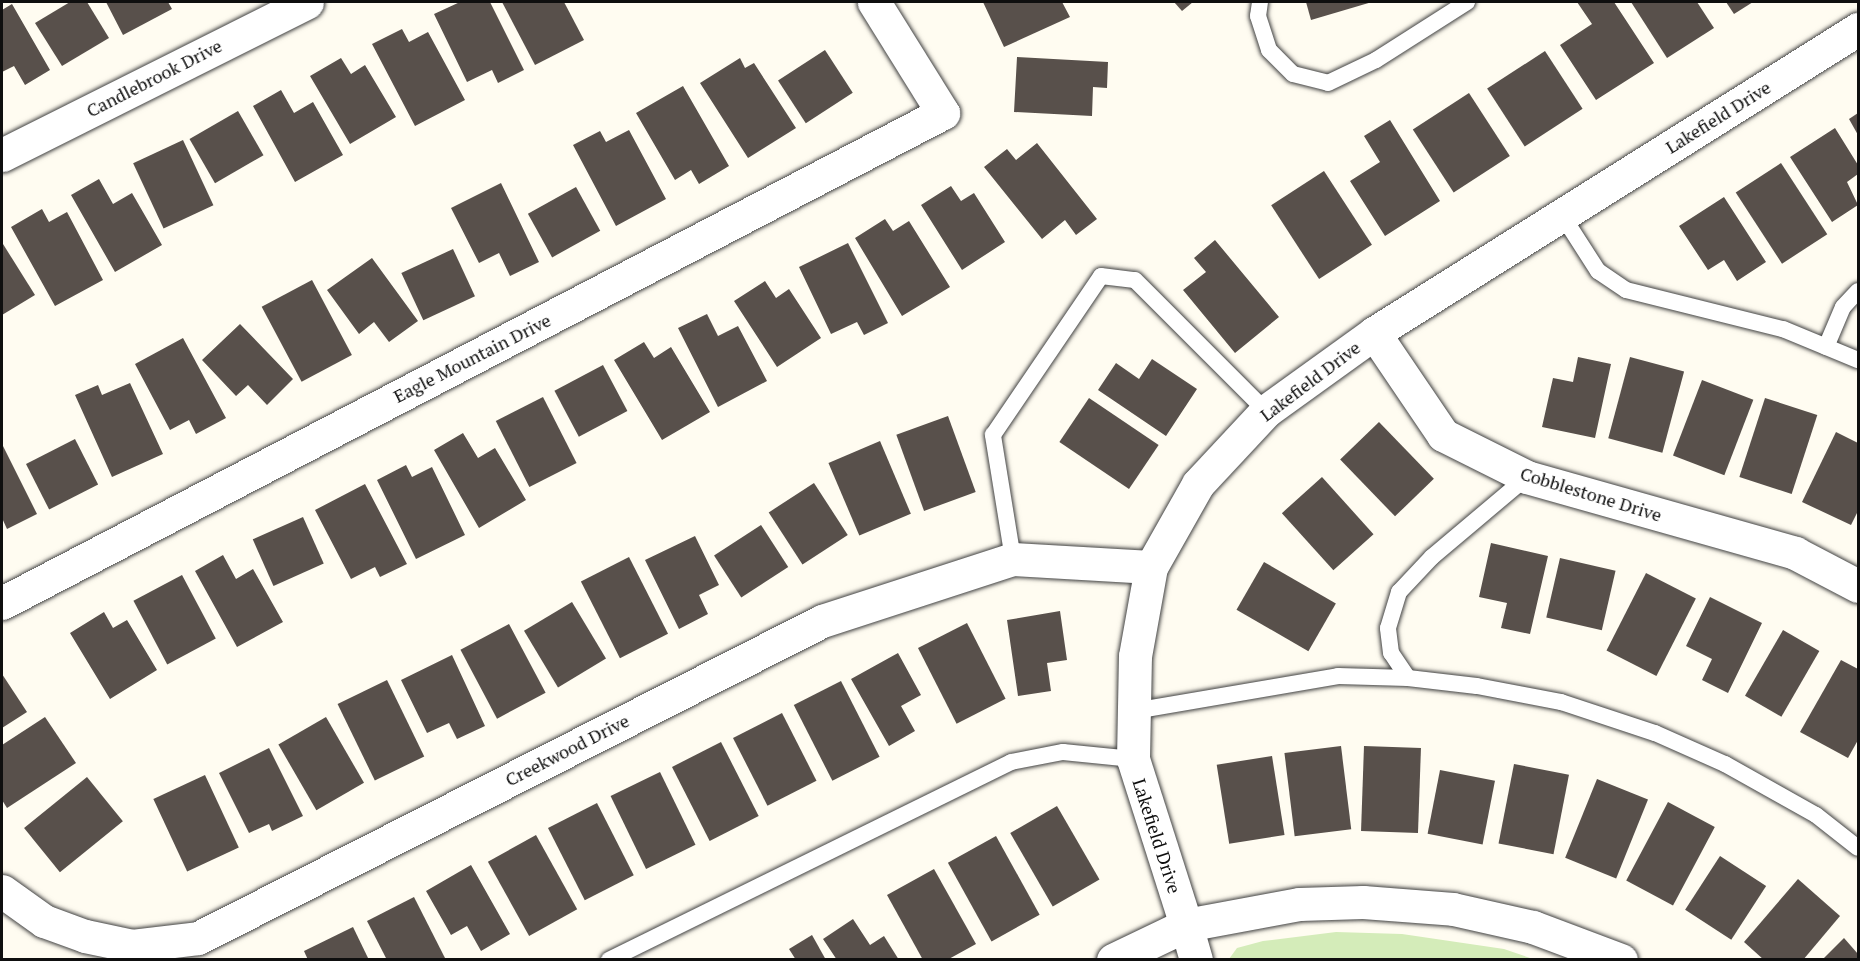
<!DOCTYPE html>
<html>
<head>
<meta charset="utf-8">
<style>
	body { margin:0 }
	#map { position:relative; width:1860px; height:961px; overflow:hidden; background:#fffcf1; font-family:"PT Serif",serif }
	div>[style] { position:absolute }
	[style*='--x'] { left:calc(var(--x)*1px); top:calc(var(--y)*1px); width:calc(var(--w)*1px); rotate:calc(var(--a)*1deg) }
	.green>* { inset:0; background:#d4ecb9 }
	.building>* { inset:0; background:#58504b; transform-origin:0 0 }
	.roads { filter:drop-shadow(0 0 2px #424242) drop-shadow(0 0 2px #424242) }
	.service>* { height:16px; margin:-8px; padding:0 8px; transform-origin:8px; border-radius:8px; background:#fff }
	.minor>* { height:33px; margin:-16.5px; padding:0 16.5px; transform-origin:16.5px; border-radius:16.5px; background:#fff }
	.tertiary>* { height:33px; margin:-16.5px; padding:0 16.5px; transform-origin:16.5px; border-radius:16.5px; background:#fff }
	span { translate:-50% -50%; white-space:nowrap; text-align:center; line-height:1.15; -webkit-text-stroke:6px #fff; paint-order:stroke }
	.street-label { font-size:18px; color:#0f0f0f }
	.frame { position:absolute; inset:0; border:3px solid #0f0f0f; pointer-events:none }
</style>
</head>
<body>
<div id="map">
	<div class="green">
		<i style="clip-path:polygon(1336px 932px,1402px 934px,1504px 949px,1533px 959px,1229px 959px,1237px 948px,1263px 941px)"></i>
	</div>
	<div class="building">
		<i style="clip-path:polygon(70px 2px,87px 2px,109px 38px,62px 66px,35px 23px)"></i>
		<i style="clip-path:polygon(106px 2px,168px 2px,172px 9px,123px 35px)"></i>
		<i style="clip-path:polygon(460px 2px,490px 2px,524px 70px,498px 83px,492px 70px,467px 82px,434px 14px)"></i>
		<i style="clip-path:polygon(502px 2px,564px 2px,584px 40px,535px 65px)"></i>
		<i style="clip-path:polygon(983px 2px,1062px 2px,1070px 17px,1004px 47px)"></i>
		<i style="clip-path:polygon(1174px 2px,1193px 2px,1182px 11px)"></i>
		<i style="clip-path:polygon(1306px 2px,1372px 2px,1311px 20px)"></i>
		<i style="clip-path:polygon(1577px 2px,1614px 2px,1654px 63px,1596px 100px,1560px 45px,1592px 24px)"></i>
		<i style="clip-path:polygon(1631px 2px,1697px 2px,1714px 28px,1667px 58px)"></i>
		<i style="clip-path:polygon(1726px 2px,1753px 2px,1734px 14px)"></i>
		<i style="clip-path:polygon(12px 4px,50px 70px,25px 85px,14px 66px,2px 72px,2px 10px)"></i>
		<i style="clip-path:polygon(402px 29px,409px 42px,428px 32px,465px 100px,415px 126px,372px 44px)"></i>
		<i style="left:825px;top:50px;width:51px;height:56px;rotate:57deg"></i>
		<i style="left:1545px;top:51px;width:69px;height:69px;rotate:57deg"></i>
		<i style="clip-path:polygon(1017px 57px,1108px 62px,1107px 88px,1093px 87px,1092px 116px,1014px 112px)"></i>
		<i style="clip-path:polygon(341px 58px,351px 74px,365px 65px,396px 117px,350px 144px,310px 76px)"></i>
		<i style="clip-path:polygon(740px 58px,745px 68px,754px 63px,796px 128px,748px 158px,700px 83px)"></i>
		<i style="clip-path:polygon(683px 86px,729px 166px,699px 184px,691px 170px,675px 180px,636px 113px)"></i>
		<i style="clip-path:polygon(281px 90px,294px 113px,313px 102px,343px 155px,295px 182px,253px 106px)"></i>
		<i style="left:1469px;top:93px;width:75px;height:67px;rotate:57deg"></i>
		<i style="left:238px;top:111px;width:51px;height:56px;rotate:60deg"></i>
		<i style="clip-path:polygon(1858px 113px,1858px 135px,1849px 119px)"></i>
		<i style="clip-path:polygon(1390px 120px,1440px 201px,1385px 236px,1350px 181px,1380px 162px,1364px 136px)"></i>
		<i style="clip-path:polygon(1835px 128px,1858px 165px,1858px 174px,1847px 182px,1858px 205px,1832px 222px,1790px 157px)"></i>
		<i style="clip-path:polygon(629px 130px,666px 199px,616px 226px,573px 145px,600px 131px,606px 142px)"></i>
		<i style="left:183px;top:140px;width:72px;height:55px;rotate:65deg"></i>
		<i style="clip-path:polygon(1037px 143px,1097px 219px,1076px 235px,1065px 220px,1042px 239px,984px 167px,1007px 149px,1016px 160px)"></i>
		<i style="left:1781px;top:163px;width:85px;height:54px;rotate:57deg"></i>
		<i style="left:1324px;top:171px;width:88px;height:63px;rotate:57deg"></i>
		<i style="clip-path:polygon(99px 179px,113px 204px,132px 193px,162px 245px,115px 272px,71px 195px)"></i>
		<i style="clip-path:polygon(501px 183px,539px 262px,510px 276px,499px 253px,479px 263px,451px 208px)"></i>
		<i style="clip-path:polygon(951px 186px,961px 201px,974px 193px,1005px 242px,962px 270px,921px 205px)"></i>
		<i style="left:576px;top:187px;width:50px;height:55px;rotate:61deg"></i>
		<i style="clip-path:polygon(1724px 197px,1766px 262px,1737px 281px,1724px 260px,1708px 270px,1679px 226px)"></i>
		<i style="clip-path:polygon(42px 209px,49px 222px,67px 212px,103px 280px,55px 306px,11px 227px)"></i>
		<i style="clip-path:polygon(885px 219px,893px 231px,909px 221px,950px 287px,902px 316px,855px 238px)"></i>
		<i style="clip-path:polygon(1215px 240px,1279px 317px,1235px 353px,1183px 290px,1206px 272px,1194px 258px)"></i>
		<i style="clip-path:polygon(848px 243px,888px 323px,864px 335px,857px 322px,831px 334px,799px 267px)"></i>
		<i style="clip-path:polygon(3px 244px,35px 295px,2px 315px,2px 245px)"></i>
		<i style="left:453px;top:249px;width:52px;height:57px;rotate:65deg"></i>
		<i style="clip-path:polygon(372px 258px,418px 321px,389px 342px,374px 322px,359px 334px,327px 290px)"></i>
		<i style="left:312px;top:280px;width:85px;height:57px;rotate:62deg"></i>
		<i style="clip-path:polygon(765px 281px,776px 298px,789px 289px,821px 338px,777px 367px,734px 301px)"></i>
		<i style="clip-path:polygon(707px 314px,718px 336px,738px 326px,767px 381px,718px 407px,678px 328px)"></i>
		<i style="clip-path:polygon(240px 324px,293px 379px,267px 405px,248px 385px,236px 396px,202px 360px)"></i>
		<i style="clip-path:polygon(183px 338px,226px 418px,196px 434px,189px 420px,170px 430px,135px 364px)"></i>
		<i style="clip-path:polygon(644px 342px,654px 358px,671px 347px,710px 412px,662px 440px,614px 360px)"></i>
		<i style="clip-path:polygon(1578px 357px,1611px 364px,1595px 438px,1542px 427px,1553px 378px,1573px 382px)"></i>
		<i style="left:1630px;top:357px;width:56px;height:84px;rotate:15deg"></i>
		<i style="clip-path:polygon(1152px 359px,1197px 389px,1166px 436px,1098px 390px,1116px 363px,1139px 379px)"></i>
		<i style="left:603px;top:365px;width:52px;height:55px;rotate:62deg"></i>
		<i style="left:1702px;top:380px;width:55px;height:81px;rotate:21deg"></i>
		<i style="clip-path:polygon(130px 383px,163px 454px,112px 477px,75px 395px,98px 385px,102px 395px)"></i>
		<i style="left:543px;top:397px;width:74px;height:53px;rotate:63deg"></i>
		<i style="left:1089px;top:398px;width:84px;height:53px;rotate:34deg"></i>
		<i style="left:1765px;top:398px;width:55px;height:83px;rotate:18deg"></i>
		<i style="left:948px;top:416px;width:81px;height:55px;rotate:70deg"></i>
		<i style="left:1379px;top:422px;width:79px;height:54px;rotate:46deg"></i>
		<i style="clip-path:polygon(1836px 432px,1858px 443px,1858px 511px,1851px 525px,1802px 502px)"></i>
		<i style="clip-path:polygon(463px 433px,478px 458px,495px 448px,526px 500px,479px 528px,434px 450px)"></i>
		<i style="left:75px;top:439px;width:51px;height:55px;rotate:63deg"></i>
		<i style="left:880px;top:441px;width:79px;height:56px;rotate:67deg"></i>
		<i style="clip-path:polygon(2px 444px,37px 514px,7px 529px,2px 518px)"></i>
		<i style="clip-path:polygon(406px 465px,412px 477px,432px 467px,465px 535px,416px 559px,377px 480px)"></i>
		<i style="left:1322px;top:477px;width:77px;height:54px;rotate:48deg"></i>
		<i style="left:814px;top:483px;width:62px;height:54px;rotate:57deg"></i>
		<i style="clip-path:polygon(365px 484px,407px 564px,380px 577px,375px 567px,351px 579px,315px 510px)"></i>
		<i style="left:303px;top:517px;width:51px;height:55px;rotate:66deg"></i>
		<i style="left:761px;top:525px;width:50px;height:56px;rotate:57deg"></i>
		<i style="clip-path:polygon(695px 536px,719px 585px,699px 595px,708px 614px,679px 629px,645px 560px)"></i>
		<i style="clip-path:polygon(1491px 543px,1548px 556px,1530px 634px,1501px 628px,1507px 603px,1479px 597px)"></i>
		<i style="clip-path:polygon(223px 555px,236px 579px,253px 569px,283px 622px,237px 647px,195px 571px)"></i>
		<i style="left:629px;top:557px;width:86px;height:54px;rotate:63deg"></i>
		<i style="left:1560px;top:558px;width:57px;height:61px;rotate:13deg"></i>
		<i style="left:1264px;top:562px;width:83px;height:55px;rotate:30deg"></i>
		<i style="left:1646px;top:573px;width:56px;height:87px;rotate:27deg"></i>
		<i style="left:182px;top:575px;width:72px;height:55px;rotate:62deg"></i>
		<i style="clip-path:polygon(1710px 597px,1762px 623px,1728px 693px,1702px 680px,1712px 659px,1686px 646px)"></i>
		<i style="left:572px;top:602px;width:66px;height:56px;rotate:59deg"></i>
		<i style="clip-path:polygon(1060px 611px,1067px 660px,1047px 663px,1051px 691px,1018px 696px,1007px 620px)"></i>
		<i style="clip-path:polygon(104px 612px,113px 628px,127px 620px,157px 670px,110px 699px,70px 633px)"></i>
		<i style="left:967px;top:623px;width:85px;height:55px;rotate:63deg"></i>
		<i style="left:509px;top:624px;width:78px;height:55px;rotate:62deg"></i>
		<i style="left:1783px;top:630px;width:42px;height:76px;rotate:30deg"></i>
		<i style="clip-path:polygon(898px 653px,921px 695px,901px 706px,915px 731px,889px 746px,851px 679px)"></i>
		<i style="clip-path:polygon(452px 655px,485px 726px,457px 739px,449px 723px,427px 733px,401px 680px)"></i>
		<i style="clip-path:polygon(1841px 660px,1858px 669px,1858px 740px,1848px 758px,1800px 732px)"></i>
		<i style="clip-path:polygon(2px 674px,27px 712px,2px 728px)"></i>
		<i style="left:387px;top:680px;width:85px;height:55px;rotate:64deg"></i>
		<i style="left:841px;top:681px;width:85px;height:53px;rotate:63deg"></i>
		<i style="left:782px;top:713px;width:76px;height:55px;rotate:63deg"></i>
		<i style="clip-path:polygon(45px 717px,76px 763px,7px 808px,2px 800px,2px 745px)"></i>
		<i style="left:326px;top:717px;width:76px;height:55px;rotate:60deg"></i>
		<i style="left:721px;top:742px;width:83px;height:55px;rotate:63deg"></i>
		<i style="left:1341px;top:746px;width:84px;height:57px;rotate:83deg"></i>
		<i style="left:1364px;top:746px;width:57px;height:85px;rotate:2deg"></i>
		<i style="clip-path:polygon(269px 748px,303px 816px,272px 831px,269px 824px,249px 833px,219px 773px)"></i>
		<i style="left:1272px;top:756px;width:80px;height:56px;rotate:81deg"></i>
		<i style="left:1514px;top:764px;width:56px;height:81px;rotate:11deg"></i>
		<i style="left:1440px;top:770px;width:56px;height:65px;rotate:11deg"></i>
		<i style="left:660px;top:772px;width:81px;height:55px;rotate:64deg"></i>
		<i style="left:205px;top:775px;width:80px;height:57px;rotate:65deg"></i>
		<i style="left:87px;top:777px;width:57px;height:81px;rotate:51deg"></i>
		<i style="left:1597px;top:779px;width:55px;height:85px;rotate:22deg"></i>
		<i style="left:1668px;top:802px;width:53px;height:89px;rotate:28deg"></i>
		<i style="left:597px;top:803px;width:81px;height:55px;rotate:63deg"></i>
		<i style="left:1057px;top:806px;width:85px;height:54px;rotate:60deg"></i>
		<i style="left:536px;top:835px;width:85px;height:55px;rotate:61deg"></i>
		<i style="left:996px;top:836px;width:90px;height:55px;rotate:61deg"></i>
		<i style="left:1720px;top:856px;width:55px;height:64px;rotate:33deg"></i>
		<i style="clip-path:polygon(471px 865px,510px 934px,481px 951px,467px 926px,451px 935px,426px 891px)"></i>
		<i style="clip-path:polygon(934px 869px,976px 944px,947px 960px,923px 960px,887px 895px)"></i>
		<i style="clip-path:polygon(1798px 879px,1840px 916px,1803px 960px,1764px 960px,1744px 942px)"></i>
		<i style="clip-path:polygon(414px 897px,446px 960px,387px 960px,367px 921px)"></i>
		<i style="clip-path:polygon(853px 919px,870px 945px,884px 936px,899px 960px,837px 960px,823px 939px)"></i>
		<i style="clip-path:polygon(353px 927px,369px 960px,308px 960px,304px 951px)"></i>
		<i style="clip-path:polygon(812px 935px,826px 960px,796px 960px,789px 949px)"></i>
		<i style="clip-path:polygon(1844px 938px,1858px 954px,1858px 960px,1822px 960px)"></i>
	</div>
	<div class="roads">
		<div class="service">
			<i style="--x:1260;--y:2;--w:14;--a:98"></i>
			<i style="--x:1258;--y:16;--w:36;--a:72"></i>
			<i style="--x:1269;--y:50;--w:34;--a:45"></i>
			<i style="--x:1293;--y:74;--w:36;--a:14"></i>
			<i style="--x:1328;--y:83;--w:53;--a:-25.6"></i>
			<i style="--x:1376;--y:60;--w:108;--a:-32.5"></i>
			<i style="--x:1562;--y:215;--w:67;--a:57.3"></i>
			<i style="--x:1598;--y:271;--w:34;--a:34"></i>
			<i style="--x:1626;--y:290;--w:162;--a:14"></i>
			<i style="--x:1783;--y:329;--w:81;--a:22.5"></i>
			<i style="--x:1826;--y:347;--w:43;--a:-67"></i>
			<i style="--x:1843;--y:307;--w:22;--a:-47"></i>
			<i style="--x:1013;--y:559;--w:126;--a:-99.2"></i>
			<i style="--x:993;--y:435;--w:192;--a:-55.8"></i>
			<i style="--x:1101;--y:276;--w:34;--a:7"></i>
			<i style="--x:1135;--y:280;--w:185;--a:45"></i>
			<i style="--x:1408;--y:678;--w:30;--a:-124"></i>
			<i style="--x:1391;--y:653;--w:25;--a:-97"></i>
			<i style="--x:1388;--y:628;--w:38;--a:-73"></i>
			<i style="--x:1399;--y:592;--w:48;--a:-46.7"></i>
			<i style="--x:1432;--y:557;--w:124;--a:-40.1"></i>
			<i style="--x:1134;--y:711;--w:207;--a:-9.7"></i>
			<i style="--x:1338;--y:676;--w:70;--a:1.6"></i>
			<i style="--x:1408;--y:678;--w:69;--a:6.6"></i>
			<i style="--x:1477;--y:686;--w:86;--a:10.8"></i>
			<i style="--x:1561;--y:702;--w:99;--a:18.3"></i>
			<i style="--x:1655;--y:733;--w:77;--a:23.9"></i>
			<i style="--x:1725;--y:764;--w:104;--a:29.3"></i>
			<i style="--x:1816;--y:815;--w:53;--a:38.2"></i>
			<i style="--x:609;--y:960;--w:448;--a:-26.2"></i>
			<i style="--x:1011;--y:762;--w:53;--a:-10.9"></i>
			<i style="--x:1063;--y:752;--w:70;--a:5.7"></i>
		</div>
		<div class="minor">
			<i style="--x:2;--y:155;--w:341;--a:-26.6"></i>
			<i style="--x:1374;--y:333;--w:123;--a:55.9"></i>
			<i style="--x:1443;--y:435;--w:94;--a:26.6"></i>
			<i style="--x:1527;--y:477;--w:279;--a:15.8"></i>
			<i style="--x:1795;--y:553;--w:71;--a:27.6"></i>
			<i style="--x:2;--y:603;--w:1061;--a:-27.51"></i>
			<i style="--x:943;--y:113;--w:131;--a:-121.9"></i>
			<i style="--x:2;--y:891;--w:52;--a:35.5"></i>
			<i style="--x:44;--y:921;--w:44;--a:20.1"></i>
			<i style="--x:85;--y:936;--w:48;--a:12"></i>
			<i style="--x:132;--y:946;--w:66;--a:-6.9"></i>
			<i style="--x:198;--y:938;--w:700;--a:-26.93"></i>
			<i style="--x:822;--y:621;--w:201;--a:-18"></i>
			<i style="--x:1013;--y:559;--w:138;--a:3.3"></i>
			<i style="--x:1186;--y:925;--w:36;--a:74"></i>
		</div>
		<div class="tertiary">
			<i style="--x:1186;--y:925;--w:174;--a:-107.7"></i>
			<i style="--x:1133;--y:759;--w:103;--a:-88.9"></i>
			<i style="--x:1135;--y:656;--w:90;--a:-79.8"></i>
			<i style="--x:1151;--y:567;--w:95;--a:-60.5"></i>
			<i style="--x:1198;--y:484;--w:100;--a:-47"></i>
			<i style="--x:1266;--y:411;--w:133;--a:-35.8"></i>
			<i style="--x:1374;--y:333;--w:572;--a:-32.13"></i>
			<i style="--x:1113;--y:960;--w:81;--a:-25.6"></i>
			<i style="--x:1186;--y:925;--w:115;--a:-10.5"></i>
			<i style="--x:1299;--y:904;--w:64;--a:-1.8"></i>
			<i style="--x:1363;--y:902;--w:90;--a:4.4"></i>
			<i style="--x:1453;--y:909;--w:82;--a:12.7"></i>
			<i style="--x:1533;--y:927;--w:94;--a:20.6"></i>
		</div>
	</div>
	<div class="street-label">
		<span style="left:154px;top:78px;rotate:-27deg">Candlebrook Drive</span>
		<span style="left:1718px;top:117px;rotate:-32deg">Lakefield Drive</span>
		<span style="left:472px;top:358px;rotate:-27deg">Eagle Mountain Drive</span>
		<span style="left:1310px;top:381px;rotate:-37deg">Lakefield Drive</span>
		<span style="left:1591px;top:494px;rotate:17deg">Cobblestone Drive</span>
		<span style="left:567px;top:750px;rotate:-27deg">Creekwood Drive</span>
		<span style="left:1157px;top:836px;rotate:72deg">Lakefield Drive</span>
	</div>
	<div class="frame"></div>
</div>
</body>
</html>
